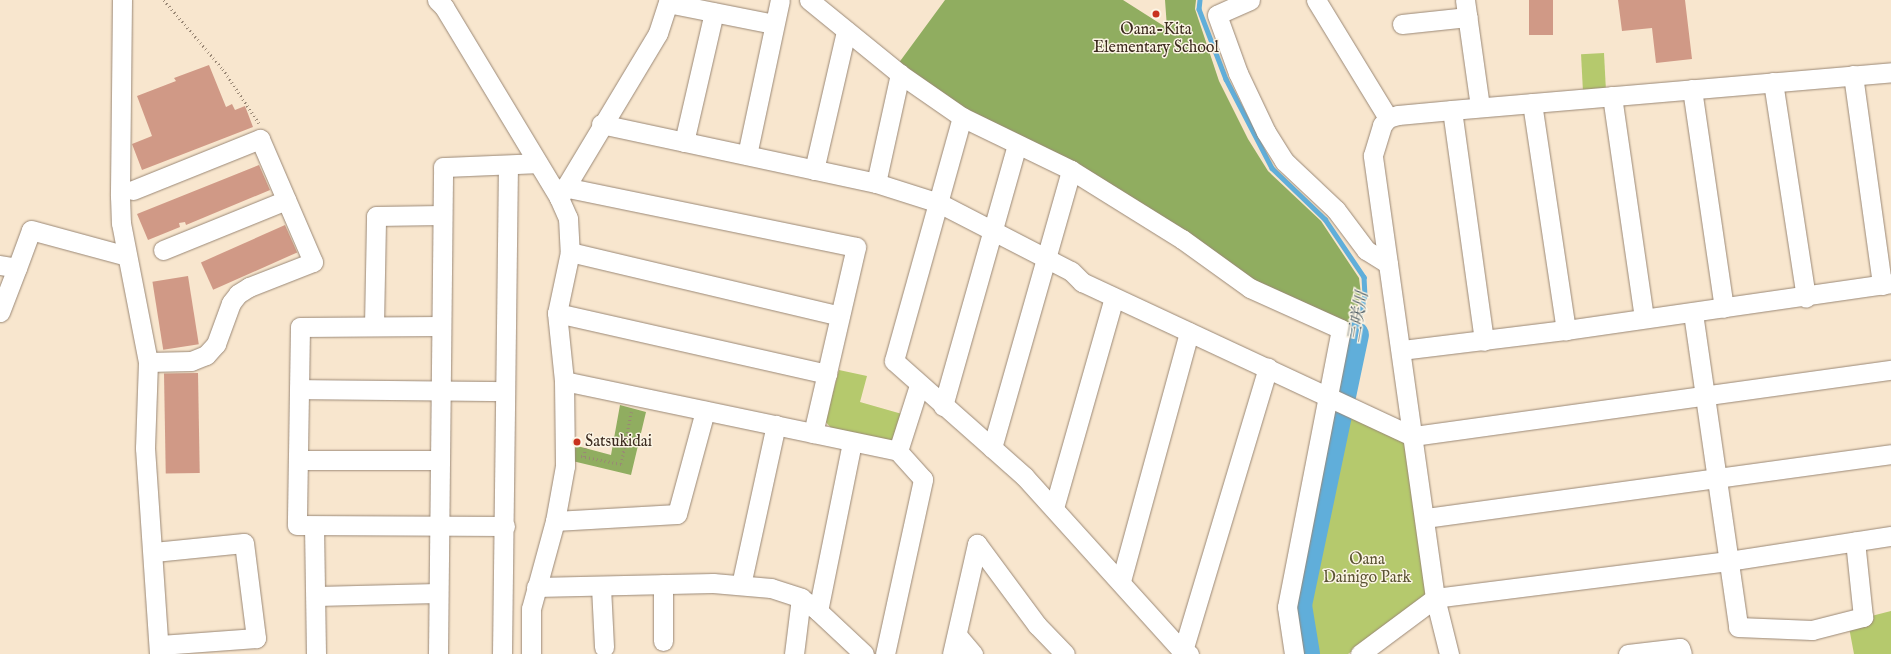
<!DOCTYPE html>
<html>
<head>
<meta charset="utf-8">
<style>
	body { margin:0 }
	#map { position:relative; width:1891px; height:654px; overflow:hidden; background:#f8e6ce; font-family:"IM FELL English","Noto Serif JP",serif }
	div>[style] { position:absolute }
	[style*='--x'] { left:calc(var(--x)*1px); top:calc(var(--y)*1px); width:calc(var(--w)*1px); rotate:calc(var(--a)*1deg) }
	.green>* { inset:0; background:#b5c96d; transform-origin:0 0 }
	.forest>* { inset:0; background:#90ad60 }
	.stream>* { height:4.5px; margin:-2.25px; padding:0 2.25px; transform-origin:2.25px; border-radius:2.25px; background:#60aeda }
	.river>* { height:28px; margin:-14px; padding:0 14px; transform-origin:14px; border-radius:14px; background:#60aeda }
	.building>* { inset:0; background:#d09986; transform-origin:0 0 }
	.path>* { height:2.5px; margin-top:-1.25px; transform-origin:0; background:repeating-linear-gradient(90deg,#9a8876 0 1px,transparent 0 4px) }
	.roads { filter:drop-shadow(0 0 1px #9a8876) drop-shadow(0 0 1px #9a8876) }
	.minor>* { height:19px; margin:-9.5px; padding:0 9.5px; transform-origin:9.5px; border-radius:9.5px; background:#fff }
	.dots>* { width:11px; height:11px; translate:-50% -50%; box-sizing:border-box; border:2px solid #fcf5e5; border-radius:50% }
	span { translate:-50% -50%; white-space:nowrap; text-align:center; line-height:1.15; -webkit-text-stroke:3px #fcf5e5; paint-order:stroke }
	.poi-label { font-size:16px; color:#3b2a1e }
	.left { translate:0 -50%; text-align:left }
	.park-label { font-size:16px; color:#5a5232 }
	.water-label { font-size:17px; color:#485860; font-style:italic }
</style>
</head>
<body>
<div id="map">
	<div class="green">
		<i style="left:1604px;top:53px;width:36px;height:23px;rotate:87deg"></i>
		<i style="clip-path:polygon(839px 370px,867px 376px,860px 402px,902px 414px,897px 437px,890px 441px,831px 428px,825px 421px)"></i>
		<i style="clip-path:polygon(1342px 413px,1409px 445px,1427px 595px,1348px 654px,1313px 654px,1303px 606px)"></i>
		<i style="clip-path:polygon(1891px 611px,1891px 654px,1854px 654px,1848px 622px)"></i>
	</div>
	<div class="forest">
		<i style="clip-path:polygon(945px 0,1123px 0,1167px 28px,1165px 0,1196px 0,1195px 9px,1219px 81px,1248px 139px,1268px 171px,1321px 221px,1359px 278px,1361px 294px,1351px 328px,1257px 285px,964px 112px,898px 64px)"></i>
		<i style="clip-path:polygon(620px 405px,646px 412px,631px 475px,564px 459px,566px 443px,611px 455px)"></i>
	</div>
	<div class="stream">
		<i style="--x:1200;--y:0;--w:9;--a:96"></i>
		<i style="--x:1199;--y:9;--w:75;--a:68.9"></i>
		<i style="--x:1226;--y:79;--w:100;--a:62.7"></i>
		<i style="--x:1272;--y:168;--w:74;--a:43.9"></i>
		<i style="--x:1325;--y:219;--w:70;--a:56.1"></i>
		<i style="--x:1364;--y:277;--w:19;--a:87"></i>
		<i style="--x:1365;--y:296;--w:40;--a:104.4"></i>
	</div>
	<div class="river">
		<i style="--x:1306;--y:654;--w:50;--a:-99.3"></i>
		<i style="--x:1298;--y:605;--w:276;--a:-78.1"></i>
	</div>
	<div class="building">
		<i style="left:1529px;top:0;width:24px;height:35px"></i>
		<i style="clip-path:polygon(1618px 0,1685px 0,1692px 59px,1656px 63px,1652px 28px,1622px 31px)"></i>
		<i style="clip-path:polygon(209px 65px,226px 107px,232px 104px,235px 110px,245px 106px,253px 127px,142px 170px,132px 144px,152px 136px,137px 96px,176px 81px,174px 78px)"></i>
		<i style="clip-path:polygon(259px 165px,270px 190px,186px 225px,185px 222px,179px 223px,180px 227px,148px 240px,137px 214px)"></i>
		<i style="left:285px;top:225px;width:30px;height:92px;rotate:66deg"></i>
		<i style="left:188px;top:276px;width:69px;height:36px;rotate:81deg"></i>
		<i style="left:198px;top:373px;width:100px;height:34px;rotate:89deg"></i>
	</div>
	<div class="path">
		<i style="--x:164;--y:0;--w:91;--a:49.5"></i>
		<i style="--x:223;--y:69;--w:65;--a:56.3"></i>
		<i style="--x:581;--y:456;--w:41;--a:11.3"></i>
		<i style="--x:621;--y:464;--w:53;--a:-79.1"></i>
		<i style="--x:584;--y:457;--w:9;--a:-84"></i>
	</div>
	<div class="roads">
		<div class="minor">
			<i style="--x:122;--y:0;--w:196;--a:90.6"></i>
			<i style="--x:120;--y:196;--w:27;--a:88"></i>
			<i style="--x:121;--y:223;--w:142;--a:79"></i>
			<i style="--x:148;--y:362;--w:86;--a:92"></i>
			<i style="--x:145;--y:448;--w:206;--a:86.1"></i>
			<i style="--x:437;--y:0;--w:10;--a:45"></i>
			<i style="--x:444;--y:7;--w:223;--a:58.9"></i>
			<i style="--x:559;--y:198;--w:22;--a:66"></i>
			<i style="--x:568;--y:218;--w:34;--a:87"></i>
			<i style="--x:570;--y:252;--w:62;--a:102"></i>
			<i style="--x:557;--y:313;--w:68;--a:84.1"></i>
			<i style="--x:564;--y:381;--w:85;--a:89.3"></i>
			<i style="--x:565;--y:466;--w:56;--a:100.3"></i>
			<i style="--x:555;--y:521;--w:91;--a:105.3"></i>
			<i style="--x:531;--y:609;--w:45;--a:90"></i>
			<i style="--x:809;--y:0;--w:117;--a:39.1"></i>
			<i style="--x:900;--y:74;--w:75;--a:34.7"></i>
			<i style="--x:962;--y:117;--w:121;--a:25.9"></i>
			<i style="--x:1071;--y:170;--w:131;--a:31.9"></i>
			<i style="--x:1182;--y:239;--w:84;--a:35.8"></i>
			<i style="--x:1250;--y:288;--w:100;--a:24.3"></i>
			<i style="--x:1341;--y:329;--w:283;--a:101"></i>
			<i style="--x:1287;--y:607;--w:48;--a:81.5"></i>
			<i style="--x:1250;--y:0;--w:36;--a:156"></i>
			<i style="--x:1217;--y:15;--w:62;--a:70.1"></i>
			<i style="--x:1238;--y:73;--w:65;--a:64.6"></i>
			<i style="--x:1266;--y:132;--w:34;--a:58"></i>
			<i style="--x:1284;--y:161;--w:71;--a:43.3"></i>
			<i style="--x:1336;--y:210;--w:50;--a:53.1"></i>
			<i style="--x:1366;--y:250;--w:26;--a:32"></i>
			<i style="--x:1316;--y:0;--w:138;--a:58.6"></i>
			<i style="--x:1465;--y:0;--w:108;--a:82"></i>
			<i style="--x:668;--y:3;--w:108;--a:11.2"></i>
			<i style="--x:1402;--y:24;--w:66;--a:-6.1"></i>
			<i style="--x:1853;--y:75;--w:212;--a:82.1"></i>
			<i style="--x:1773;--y:82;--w:218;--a:81.3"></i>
			<i style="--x:1692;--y:89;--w:221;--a:81.7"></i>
			<i style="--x:1612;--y:96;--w:224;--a:81.8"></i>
			<i style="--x:1532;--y:103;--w:230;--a:81.5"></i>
			<i style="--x:1452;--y:110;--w:233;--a:82.1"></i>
			<i style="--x:962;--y:117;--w:253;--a:105.6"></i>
			<i style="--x:894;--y:361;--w:174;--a:41.5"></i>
			<i style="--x:1024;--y:476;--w:239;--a:47.9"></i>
			<i style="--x:1184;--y:653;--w:5;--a:11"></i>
			<i style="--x:601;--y:124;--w:281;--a:12.1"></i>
			<i style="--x:876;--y:183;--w:66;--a:17.6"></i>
			<i style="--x:939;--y:203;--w:148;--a:27.3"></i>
			<i style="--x:1071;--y:271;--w:16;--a:45"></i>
			<i style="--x:1082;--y:282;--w:365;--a:25"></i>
			<i style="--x:1413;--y:436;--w:483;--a:-7.9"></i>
			<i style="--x:684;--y:142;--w:133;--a:-77"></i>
			<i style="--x:747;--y:155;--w:158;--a:-78"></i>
			<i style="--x:814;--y:170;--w:143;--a:-77"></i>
			<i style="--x:876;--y:183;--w:112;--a:-77.6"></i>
			<i style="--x:564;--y:187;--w:298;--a:11.6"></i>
			<i style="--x:856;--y:247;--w:191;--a:103"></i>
			<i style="--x:133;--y:190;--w:137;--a:-21.9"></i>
			<i style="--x:260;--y:139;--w:134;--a:66.7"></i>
			<i style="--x:313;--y:262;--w:69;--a:158.7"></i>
			<i style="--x:249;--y:287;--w:13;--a:148"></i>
			<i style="--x:238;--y:294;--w:11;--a:128"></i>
			<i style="--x:231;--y:303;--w:44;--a:110.1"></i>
			<i style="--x:216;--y:344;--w:15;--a:132"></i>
			<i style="--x:206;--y:355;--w:16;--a:158"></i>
			<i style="--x:191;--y:361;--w:43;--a:178.7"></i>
			<i style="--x:559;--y:198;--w:192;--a:-59"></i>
			<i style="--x:658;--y:33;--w:35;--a:-72"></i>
			<i style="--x:163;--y:250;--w:133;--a:-22.1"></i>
			<i style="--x:570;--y:252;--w:277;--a:13.3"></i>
			<i style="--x:0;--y:265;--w:17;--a:10"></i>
			<i style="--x:17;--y:268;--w:40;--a:-69.8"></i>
			<i style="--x:31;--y:230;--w:99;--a:15.2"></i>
			<i style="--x:0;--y:312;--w:47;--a:-68.9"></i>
			<i style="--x:557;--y:313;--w:277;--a:12.7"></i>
			<i style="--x:1693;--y:313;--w:317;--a:81.8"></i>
			<i style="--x:1738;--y:627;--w:74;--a:2.3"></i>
			<i style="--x:1812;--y:630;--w:53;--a:-14.3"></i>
			<i style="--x:1863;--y:617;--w:76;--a:-96"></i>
			<i style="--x:374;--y:325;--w:109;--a:-88.9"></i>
			<i style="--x:376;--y:216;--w:66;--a:-0.9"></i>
			<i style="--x:441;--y:326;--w:141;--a:179.6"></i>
			<i style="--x:300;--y:327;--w:198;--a:90.9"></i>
			<i style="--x:297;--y:525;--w:208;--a:0.3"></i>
			<i style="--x:1402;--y:350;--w:165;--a:-7"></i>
			<i style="--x:1566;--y:330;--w:328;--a:-8.2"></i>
			<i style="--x:564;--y:381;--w:341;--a:11.8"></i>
			<i style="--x:898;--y:451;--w:69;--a:-72.3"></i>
			<i style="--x:299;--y:389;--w:206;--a:0.6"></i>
			<i style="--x:943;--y:406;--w:272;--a:-74.2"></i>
			<i style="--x:992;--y:448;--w:289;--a:-74.1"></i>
			<i style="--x:298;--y:460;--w:142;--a:0"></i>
			<i style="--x:1054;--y:508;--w:219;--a:-74.1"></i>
			<i style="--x:1425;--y:518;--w:470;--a:-7.8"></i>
			<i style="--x:555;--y:521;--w:122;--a:-3.3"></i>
			<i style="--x:677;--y:514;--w:107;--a:-74.8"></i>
			<i style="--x:314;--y:526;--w:128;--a:89.1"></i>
			<i style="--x:154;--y:552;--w:90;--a:-5.7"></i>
			<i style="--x:244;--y:543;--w:96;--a:82.8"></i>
			<i style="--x:256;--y:638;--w:96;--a:175.8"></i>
			<i style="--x:1121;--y:581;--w:258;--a:-74.7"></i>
			<i style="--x:663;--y:584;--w:57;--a:90"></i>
			<i style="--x:741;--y:585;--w:164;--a:-77.7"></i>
			<i style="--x:536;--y:587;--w:177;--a:-1.3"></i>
			<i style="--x:713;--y:583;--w:58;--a:4.9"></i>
			<i style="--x:771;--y:588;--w:32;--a:18"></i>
			<i style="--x:801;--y:598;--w:21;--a:37"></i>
			<i style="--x:818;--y:611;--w:63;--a:43.1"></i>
			<i style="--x:601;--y:587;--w:60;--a:87.1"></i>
			<i style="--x:316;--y:596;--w:122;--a:-1.4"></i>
			<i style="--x:818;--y:611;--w:171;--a:-78.6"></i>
			<i style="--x:957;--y:635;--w:25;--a:50"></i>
			<i style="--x:438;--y:654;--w:487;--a:-89.4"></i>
			<i style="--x:443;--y:167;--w:94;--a:-2.4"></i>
			<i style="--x:502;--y:654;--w:488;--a:-89.3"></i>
			<i style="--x:794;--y:654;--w:56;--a:-82.9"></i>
			<i style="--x:885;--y:654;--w:179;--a:-77.7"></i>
			<i style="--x:923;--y:479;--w:38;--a:-132"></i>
			<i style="--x:952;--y:654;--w:113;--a:-77.2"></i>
			<i style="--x:977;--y:544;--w:101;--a:53.5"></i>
			<i style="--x:1037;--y:625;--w:40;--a:46"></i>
			<i style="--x:1182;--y:654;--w:299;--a:-73.3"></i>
			<i style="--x:1360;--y:654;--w:94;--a:-36.7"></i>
			<i style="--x:1435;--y:598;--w:296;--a:-7.2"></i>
			<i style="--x:1729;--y:561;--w:164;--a:-8.8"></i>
			<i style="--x:1449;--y:654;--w:58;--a:-104"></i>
			<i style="--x:1435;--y:598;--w:447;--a:-98"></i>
			<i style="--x:1373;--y:155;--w:31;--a:-73"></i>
			<i style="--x:1382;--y:125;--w:9;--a:-49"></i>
			<i style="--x:1388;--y:118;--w:10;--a:-17"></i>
			<i style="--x:1398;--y:115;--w:54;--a:-5.3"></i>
			<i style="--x:1452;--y:110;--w:441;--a:-4.9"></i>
			<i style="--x:1628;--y:654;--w:52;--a:-6.6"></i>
			<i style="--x:1680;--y:648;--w:6;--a:72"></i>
		</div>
	</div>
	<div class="dots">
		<i style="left:1156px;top:14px;background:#c8321e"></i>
		<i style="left:577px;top:442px;background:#c8321e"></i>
	</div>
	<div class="poi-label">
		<span style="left:1156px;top:39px">Oana-Kita<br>Elementary School</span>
		<span class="left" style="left:585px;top:442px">Satsukidai</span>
	</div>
	<div class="park-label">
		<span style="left:1367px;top:569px">Oana<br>Dainigo Park</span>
	</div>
	<div class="water-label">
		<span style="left:1359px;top:317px;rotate:-80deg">三咲川</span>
	</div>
</div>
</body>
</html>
